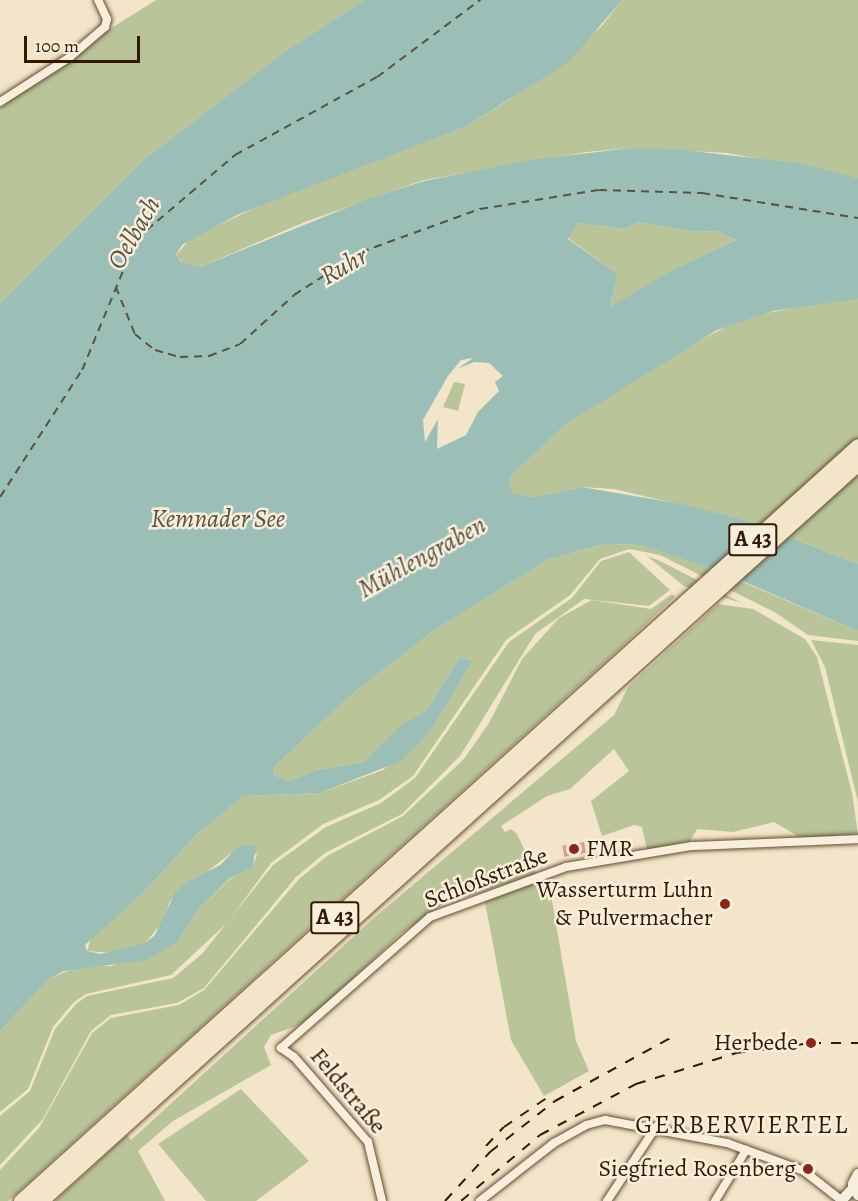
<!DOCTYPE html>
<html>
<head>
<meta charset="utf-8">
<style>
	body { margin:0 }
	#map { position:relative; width:858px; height:1201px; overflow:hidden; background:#f3e5c9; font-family:Alegreya,serif }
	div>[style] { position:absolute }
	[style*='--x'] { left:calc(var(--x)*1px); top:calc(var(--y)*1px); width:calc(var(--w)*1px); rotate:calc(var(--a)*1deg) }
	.green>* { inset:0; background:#b9c598 }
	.water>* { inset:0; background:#9bbfb6 }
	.ferry>* { height:1.5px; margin-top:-0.75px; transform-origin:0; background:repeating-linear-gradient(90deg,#595240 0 8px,transparent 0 14px) }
	.building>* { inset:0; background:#e09a8f; transform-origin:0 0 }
	.roads { filter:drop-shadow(0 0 2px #644b32) drop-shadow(0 0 2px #644b32) }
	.minor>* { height:8px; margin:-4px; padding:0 4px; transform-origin:4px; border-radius:4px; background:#f7eedc }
	.secondary>* { height:10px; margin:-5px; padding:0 5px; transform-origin:5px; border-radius:5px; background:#f7eedc }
	.motorway>* { height:15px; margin:-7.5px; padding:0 7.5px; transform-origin:7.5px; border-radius:7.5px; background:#f3e5c9 }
	.rail>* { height:2px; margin-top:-1px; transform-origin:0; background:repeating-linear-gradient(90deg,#351800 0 10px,transparent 0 20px) }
	.dots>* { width:16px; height:16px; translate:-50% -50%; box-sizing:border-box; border:3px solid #f7eedc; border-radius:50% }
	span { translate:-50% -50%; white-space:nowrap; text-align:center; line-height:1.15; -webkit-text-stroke:5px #f7eedc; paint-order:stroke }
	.shield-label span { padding:2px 4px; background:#f7eedc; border:2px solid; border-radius:4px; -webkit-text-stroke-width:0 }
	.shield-label { font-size:22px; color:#351800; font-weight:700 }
	.poi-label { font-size:24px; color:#351800 }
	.left { translate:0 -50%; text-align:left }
	.right { translate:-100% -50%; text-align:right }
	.street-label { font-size:24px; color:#351800 }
	.water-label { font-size:26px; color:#595240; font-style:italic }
	.neighbourhood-label { font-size:26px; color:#351800; letter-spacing:1.5px }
	.scale { position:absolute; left:24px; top:36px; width:116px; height:27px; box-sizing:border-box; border:3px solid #351800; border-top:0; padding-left:8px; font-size:18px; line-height:21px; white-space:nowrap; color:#351800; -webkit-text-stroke:4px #f7eedc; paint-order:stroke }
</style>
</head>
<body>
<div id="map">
	<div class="green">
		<i style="clip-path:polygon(156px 0,364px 0,284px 52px,142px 161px,0 303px,0 98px)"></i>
		<i style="clip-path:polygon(622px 0,858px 0,858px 178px,727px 153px,631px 148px,587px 152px,424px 180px,305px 222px,200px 267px,185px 266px,176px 255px,190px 239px,273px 199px,467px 126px,512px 98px,601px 27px)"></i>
		<i style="clip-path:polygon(638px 222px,694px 232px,716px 231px,736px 240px,670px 271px,610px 308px,618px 274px,568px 238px,578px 223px,625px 229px)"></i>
		<i style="clip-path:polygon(840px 299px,858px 299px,858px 564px,749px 521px,614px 489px,582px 487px,534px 497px,513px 493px,509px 484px,512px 475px,566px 424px,664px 360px,742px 318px)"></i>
		<i style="clip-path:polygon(454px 382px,465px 384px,458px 411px,443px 407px)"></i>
		<i style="clip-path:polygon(604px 544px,641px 545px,681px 556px,858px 631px,858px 641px,808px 635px,776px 613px,660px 555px,629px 549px,600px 559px,570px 595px,506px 640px,413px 776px,379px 800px,323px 824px,271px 863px,227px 923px,171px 975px,86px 994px,74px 1002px,53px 1027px,28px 1089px,0 1112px,0 1031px,49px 979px,79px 966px,111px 966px,178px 941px,198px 910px,231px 878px,253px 866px,257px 854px,230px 854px,170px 901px,162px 923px,145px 943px,112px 953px,87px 951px,91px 938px,143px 893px,196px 835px,244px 796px,320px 793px,383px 770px,433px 728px,473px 660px,459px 658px,427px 710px,403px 725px,364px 762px,317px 770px,289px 781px,274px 775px,273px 768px,350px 696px,432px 632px,547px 560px)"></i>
		<i style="clip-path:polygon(629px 552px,670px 590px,649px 606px,584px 599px,535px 634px,460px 756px,402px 814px,325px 853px,296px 877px,204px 988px,177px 1003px,111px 1015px,91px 1031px,43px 1119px,0 1165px,0 1116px,30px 1091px,55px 1029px,76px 1004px,87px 996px,173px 978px,202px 954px,273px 865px,326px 827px,381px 803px,415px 778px,509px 642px,572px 598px,601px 561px)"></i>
		<i style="clip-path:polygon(647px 556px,658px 560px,742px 603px,684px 586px)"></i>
		<i style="clip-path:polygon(672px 594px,675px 597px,608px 659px,8px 1201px,0 1201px,0 1170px,39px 1128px,92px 1033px,111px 1018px,179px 1005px,204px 990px,299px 879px,327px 856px,403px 816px,464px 759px,489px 723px,522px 659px,559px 618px,592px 600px,651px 609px)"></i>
		<i style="clip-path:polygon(718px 604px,753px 609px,805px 639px,817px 657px,852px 793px,858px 834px,801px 838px,774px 822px,733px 832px,697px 829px,690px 841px,647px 850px,642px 827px,634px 825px,602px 836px,591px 801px,629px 771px,614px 749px,570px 789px,547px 796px,501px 826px,505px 832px,511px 829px,517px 834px,536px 874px,443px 904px,400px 934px,307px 1022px,271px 1035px,264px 1047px,271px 1065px,173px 1121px,138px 1151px,165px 1201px,55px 1201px,127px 1135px,131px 1140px,375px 917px,614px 715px,628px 687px)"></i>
		<i style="clip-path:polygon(811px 640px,858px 645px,858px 802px,825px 667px)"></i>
		<i style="clip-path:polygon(548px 877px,576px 1041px,589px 1071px,544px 1096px,511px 1040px,485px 902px)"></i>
		<i style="clip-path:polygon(241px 1089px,309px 1161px,256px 1201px,206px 1201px,158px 1144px)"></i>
	</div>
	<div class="water">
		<i style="clip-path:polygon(evenodd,364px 0,622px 0,570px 61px,467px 126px,239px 214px,182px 245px,176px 255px,181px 262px,200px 267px,368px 199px,424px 181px,530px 160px,631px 148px,675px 149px,798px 163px,858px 178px,858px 299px,773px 311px,717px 330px,566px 424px,512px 475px,509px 484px,513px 493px,534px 497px,582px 487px,681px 504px,749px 521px,858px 564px,858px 631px,719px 571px,641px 545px,604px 544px,547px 560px,432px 632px,350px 696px,273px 768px,274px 775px,289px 781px,317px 770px,364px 762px,403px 724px,427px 710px,459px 658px,473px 660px,433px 728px,401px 761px,320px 793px,244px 796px,196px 835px,143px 893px,85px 945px,87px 951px,101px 954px,145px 943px,155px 935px,176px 891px,186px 883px,220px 865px,239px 846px,256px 845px,253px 867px,230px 878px,198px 910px,178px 941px,147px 960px,64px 971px,49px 979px,0 1031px,0 303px,142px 161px,284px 52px,364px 0,638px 222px,694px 232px,716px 231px,736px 240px,670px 271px,610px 307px,618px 274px,568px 239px,578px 223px,625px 229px,638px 222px,364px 0,473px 358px,457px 369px,474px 362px,489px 363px,503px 376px,495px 382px,499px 391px,478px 412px,466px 435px,437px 449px,438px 419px,425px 442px,423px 420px,448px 376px,461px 360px,473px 358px)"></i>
	</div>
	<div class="ferry">
		<i style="--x:116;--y:287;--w:51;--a:68"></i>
		<i style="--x:135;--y:334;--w:26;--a:39"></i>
		<i style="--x:155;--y:350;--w:26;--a:16"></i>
		<i style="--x:180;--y:357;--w:29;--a:-2"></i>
		<i style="--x:209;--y:356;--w:33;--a:-21"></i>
		<i style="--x:240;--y:344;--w:73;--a:-42.2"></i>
		<i style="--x:294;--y:295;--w:80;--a:-32.7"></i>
		<i style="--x:361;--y:252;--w:127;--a:-19.9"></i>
		<i style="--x:480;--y:209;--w:121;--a:-9.1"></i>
		<i style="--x:599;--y:190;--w:103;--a:1.7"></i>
		<i style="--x:702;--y:193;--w:158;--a:9.1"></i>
		<i style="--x:0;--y:497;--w:151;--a:-57.2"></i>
		<i style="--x:82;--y:370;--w:142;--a:-67.6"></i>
		<i style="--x:136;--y:239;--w:130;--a:-40.3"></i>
		<i style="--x:235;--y:155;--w:162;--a:-28.8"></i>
		<i style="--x:377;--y:77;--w:129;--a:-36.8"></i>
	</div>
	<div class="building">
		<i style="left:584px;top:842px;width:11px;height:22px;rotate:80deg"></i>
	</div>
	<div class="roads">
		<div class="minor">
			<i style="--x:0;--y:102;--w:83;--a:-32.7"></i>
			<i style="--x:70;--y:57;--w:46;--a:-40.6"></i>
			<i style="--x:105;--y:27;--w:8;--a:-76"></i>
			<i style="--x:107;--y:19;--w:21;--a:-115"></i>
			<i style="--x:382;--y:1201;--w:61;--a:-103.3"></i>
			<i style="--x:368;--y:1142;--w:113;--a:-131"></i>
			<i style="--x:294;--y:1057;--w:16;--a:-145"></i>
			<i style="--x:281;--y:1048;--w:198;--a:-41.3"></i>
			<i style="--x:430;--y:917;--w:145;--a:-20.2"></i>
			<i style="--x:566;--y:867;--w:128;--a:-9.5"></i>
			<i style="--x:692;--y:846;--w:166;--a:-2.4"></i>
			<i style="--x:480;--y:1201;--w:94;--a:-38.1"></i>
			<i style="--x:554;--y:1143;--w:37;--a:-29"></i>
			<i style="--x:586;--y:1125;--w:20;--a:-15"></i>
			<i style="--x:605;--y:1120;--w:124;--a:10.7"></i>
			<i style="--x:727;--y:1143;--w:82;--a:20"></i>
			<i style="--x:804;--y:1171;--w:47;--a:38.1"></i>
			<i style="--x:607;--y:1201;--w:89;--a:-56.5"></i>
			<i style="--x:715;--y:1201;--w:60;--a:-58.7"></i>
		</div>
		<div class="secondary">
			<i style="--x:858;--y:1174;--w:11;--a:117"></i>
			<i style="--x:853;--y:1184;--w:12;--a:66"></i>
			<i style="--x:841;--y:1201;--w:18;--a:-47"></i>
		</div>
		<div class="motorway">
			<i style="--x:21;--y:1201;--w:1127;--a:-42.05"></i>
			<i style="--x:40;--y:1201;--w:1102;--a:-42.06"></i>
		</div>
	</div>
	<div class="rail">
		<i style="--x:486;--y:1146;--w:26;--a:-47"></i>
		<i style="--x:504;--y:1127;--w:60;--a:-34.2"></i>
		<i style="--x:445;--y:1201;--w:67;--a:-47.4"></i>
		<i style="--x:490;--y:1152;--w:83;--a:-38.1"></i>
		<i style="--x:555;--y:1101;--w:140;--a:-28.6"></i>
		<i style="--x:461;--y:1201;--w:103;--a:-39.9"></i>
		<i style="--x:540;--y:1135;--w:109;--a:-28"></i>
		<i style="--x:636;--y:1084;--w:105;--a:-17.2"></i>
		<i style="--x:736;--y:1053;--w:76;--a:-7.6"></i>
		<i style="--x:811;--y:1043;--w:47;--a:0"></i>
	</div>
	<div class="dots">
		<i style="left:574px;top:849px;background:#8f2418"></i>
		<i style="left:725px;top:904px;background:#8f2418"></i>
		<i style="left:811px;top:1043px;background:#8f2418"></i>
		<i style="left:808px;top:1169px;background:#8f2418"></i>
	</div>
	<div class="shield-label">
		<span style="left:753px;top:540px">A 43</span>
		<span style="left:335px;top:918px">A 43</span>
	</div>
	<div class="poi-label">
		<span class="left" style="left:586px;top:849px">FMR</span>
		<span class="right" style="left:713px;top:904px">Wasserturm Luhn<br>&amp; Pulvermacher</span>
		<span class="right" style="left:798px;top:1043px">Herbede</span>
		<span class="right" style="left:796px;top:1169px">Siegfried Rosenberg</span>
	</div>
	<div class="street-label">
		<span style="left:486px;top:878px;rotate:-21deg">Schloßstraße</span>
		<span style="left:348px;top:1091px;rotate:50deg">Feldstraße</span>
	</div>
	<div class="water-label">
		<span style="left:134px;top:233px;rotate:-60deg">Oelbach</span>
		<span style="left:344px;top:266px;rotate:-30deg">Ruhr</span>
		<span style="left:218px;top:519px">Kemnader See</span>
		<span style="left:422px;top:557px;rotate:-29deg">Mühlengraben</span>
	</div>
	<div class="neighbourhood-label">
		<span style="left:742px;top:1125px">GERBERVIERTEL</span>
	</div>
	<div class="scale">100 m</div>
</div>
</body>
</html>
